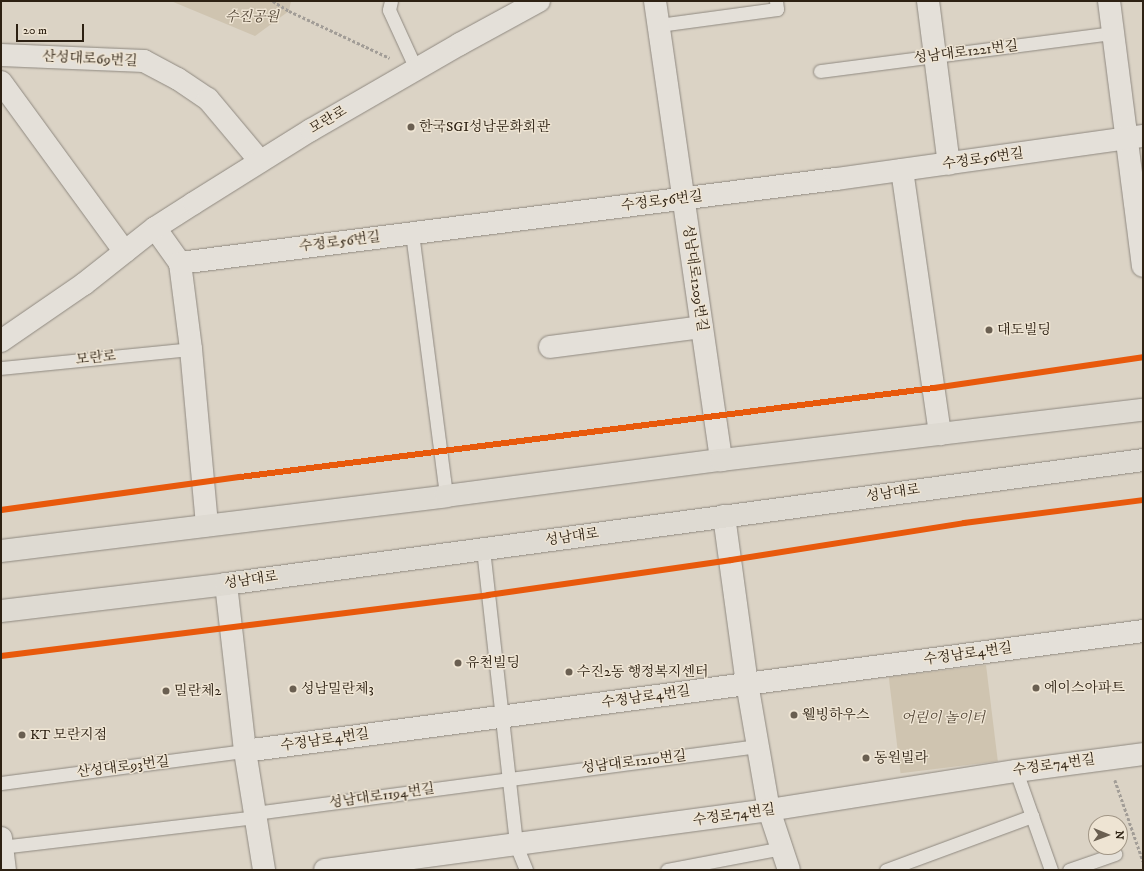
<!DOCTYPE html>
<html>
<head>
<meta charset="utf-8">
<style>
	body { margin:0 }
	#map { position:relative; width:1144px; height:871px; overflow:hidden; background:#dbd3c5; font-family:"IM FELL DW Pica","Noto Serif KR",serif }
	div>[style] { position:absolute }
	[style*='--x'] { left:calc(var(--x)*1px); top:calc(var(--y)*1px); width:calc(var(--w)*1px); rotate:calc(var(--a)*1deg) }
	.green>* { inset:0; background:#cfc4b0; transform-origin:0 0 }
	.path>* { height:2.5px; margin-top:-1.25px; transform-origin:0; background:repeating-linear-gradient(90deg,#a29d97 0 3px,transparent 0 5px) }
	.roads { filter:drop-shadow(0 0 1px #8f8980) drop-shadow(0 0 1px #8f8980) }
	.service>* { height:13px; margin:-6.5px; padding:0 6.5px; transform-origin:6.5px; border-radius:6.5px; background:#e4e0d9 }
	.minor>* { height:22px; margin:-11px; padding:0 11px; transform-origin:11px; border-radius:11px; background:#e4e0d9 }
	.primary>* { height:22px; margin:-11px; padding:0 11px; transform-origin:11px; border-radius:11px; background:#dedad2 }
	.cycleway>* { height:6px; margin:-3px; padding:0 3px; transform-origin:3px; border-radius:3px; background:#e8590c }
	.dots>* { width:11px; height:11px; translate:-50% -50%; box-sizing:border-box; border:2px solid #eee4d3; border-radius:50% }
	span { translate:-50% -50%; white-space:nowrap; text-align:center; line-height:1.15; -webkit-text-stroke:3px #eee4d3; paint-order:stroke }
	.park-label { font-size:14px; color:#534636; font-style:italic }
	.street-label { font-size:14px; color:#2d2113 }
	.poi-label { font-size:14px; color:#2d2113 }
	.left { translate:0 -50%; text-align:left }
	.frame { position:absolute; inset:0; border:2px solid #2d2113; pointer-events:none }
	.north { position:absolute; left:1088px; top:815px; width:40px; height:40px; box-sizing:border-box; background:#eee4d3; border:1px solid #a19686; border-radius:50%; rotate:91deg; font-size:11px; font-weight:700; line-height:16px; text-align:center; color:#2d2113 }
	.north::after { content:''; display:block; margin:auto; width:14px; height:18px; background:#6a5f51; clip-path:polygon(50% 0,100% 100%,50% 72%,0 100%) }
	.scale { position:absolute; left:16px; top:24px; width:68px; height:18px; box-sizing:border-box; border:2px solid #2d2113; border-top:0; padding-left:5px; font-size:12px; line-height:14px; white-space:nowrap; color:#2d2113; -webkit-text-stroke:3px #eee4d3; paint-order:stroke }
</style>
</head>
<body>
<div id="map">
	<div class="green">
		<i style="clip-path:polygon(171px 1px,291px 1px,289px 11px,255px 36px)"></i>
		<i style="left:986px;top:665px;width:97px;height:98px;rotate:83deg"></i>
	</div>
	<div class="path">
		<i style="--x:273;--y:1;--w:19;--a:32"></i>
		<i style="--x:289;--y:11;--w:111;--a:25"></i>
		<i style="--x:1115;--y:780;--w:86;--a:70.9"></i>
	</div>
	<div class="roads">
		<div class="service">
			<i style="--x:391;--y:1;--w:9;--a:103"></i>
			<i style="--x:389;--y:10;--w:65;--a:65.4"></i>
			<i style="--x:659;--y:25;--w:119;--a:-7.7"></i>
			<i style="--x:777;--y:9;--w:8;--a:-97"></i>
			<i style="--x:820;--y:71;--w:295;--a:-7.4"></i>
			<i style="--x:412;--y:233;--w:265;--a:82.6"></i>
			<i style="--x:1;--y:368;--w:191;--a:-5.7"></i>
			<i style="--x:483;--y:549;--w:298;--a:83.6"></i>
			<i style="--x:516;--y:845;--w:27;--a:68"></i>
			<i style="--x:1016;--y:771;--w:105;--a:70.5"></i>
			<i style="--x:1;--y:783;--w:246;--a:-7.5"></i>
			<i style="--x:255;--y:813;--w:507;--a:-7.59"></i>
			<i style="--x:1;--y:847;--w:256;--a:-6.7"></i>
			<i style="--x:667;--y:870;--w:117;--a:-10.8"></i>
			<i style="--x:886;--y:870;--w:156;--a:-20.3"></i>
			<i style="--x:1069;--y:870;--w:49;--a:-19.2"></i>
		</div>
		<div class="minor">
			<i style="--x:655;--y:1;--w:464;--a:81.8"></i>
			<i style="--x:928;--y:1;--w:164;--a:82.7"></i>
			<i style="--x:1109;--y:1;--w:267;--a:82.7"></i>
			<i style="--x:1;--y:55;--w:143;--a:2.4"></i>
			<i style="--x:144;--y:61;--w:38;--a:28"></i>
			<i style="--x:178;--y:79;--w:36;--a:34"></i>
			<i style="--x:208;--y:99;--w:81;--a:50"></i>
			<i style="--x:1;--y:82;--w:210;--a:53.9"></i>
			<i style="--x:902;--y:170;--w:267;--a:81.8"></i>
			<i style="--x:155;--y:228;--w:43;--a:54.5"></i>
			<i style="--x:180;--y:263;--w:87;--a:82.7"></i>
			<i style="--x:191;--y:349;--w:177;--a:84.8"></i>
			<i style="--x:180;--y:263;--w:661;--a:-7.3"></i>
			<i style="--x:836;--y:179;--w:310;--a:-8"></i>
			<i style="--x:1;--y:341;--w:101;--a:-34.5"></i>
			<i style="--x:84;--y:284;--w:90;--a:-38.3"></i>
			<i style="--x:155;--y:228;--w:46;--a:-32.7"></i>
			<i style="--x:194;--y:203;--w:138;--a:-32"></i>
			<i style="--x:311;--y:130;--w:172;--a:-30"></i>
			<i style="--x:460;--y:44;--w:90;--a:-28.6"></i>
			<i style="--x:550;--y:347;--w:153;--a:-7.5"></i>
			<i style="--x:724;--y:516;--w:169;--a:82.2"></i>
			<i style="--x:747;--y:683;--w:129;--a:80.2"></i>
			<i style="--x:769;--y:810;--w:63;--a:71.6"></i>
			<i style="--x:226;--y:584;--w:168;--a:83.5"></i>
			<i style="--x:245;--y:751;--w:121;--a:80.9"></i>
			<i style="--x:245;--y:751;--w:906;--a:-7.61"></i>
			<i style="--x:1;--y:838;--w:32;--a:83"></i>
			<i style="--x:325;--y:870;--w:448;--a:-7.7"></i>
			<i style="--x:769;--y:810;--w:250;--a:-9"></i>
			<i style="--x:1016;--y:771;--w:128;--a:-7.6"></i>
		</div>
		<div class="primary">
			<i style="--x:1;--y:551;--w:448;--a:-7"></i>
			<i style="--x:446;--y:496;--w:277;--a:-7.5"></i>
			<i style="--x:721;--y:460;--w:425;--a:-6.8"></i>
			<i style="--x:1;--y:611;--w:227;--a:-6.8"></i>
			<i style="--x:226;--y:584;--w:925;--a:-7.7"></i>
		</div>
	</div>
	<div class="cycleway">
		<i style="--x:1;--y:510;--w:241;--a:-7.9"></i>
		<i style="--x:240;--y:477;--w:700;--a:-7.31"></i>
		<i style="--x:934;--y:388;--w:211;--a:-8.4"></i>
		<i style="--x:1;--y:656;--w:491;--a:-7.1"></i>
		<i style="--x:488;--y:595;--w:246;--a:-8.2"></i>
		<i style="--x:731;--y:560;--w:236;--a:-9"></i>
		<i style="--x:964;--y:523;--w:180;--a:-7.3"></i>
	</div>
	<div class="dots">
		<i style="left:411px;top:127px;background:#6a5f51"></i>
		<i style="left:989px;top:330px;background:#6a5f51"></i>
		<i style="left:458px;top:663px;background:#6a5f51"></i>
		<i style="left:569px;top:672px;background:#6a5f51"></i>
		<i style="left:1036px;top:688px;background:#6a5f51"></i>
		<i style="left:293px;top:689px;background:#6a5f51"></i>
		<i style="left:166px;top:691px;background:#6a5f51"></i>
		<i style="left:794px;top:715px;background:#6a5f51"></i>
		<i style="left:22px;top:735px;background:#6a5f51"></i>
		<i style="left:866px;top:758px;background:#6a5f51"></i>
	</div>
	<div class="park-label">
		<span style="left:252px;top:17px">수진공원</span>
		<span style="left:943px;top:718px">어린이 놀이터</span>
	</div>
	<div class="street-label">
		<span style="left:966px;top:52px;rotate:-7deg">성남대로1221번길</span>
		<span style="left:90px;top:59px;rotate:3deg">산성대로69번길</span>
		<span style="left:328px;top:120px;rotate:-30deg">모란로</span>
		<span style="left:983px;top:159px;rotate:-8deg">수정로56번길</span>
		<span style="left:662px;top:201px;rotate:-7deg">수정로56번길</span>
		<span style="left:340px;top:242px;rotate:-7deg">수정로56번길</span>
		<span style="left:695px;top:278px;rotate:82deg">성남대로1209번길</span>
		<span style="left:96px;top:358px;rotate:-6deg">모란로</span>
		<span style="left:893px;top:493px;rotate:-8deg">성남대로</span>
		<span style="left:572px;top:537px;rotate:-8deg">성남대로</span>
		<span style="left:251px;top:580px;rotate:-8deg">성남대로</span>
		<span style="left:968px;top:654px;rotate:-8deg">수정남로4번길</span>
		<span style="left:646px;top:697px;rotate:-8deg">수정남로4번길</span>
		<span style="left:325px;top:740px;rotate:-8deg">수정남로4번길</span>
		<span style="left:634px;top:762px;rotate:-7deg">성남대로1210번길</span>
		<span style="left:1054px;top:765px;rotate:-8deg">수정로74번길</span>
		<span style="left:123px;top:767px;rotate:-7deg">산성대로93번길</span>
		<span style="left:382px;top:796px;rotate:-8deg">성남대로1194번길</span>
		<span style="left:734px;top:815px;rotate:-8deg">수정로74번길</span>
	</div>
	<div class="poi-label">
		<span class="left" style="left:419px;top:127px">한국SGI성남문화회관</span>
		<span class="left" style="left:997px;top:330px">대도빌딩</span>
		<span class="left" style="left:466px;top:663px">유천빌딩</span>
		<span class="left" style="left:577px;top:672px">수진2동 행정복지센터</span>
		<span class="left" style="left:1044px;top:688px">에이스아파트</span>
		<span class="left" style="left:301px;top:689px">성남밀란체3</span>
		<span class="left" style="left:174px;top:691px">밀란체2</span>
		<span class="left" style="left:802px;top:715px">웰빙하우스</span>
		<span class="left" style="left:30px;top:735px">KT 모란지점</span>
		<span class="left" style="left:874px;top:758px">동원빌라</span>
	</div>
	<div class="frame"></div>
	<div class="north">N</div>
	<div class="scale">20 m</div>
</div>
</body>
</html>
